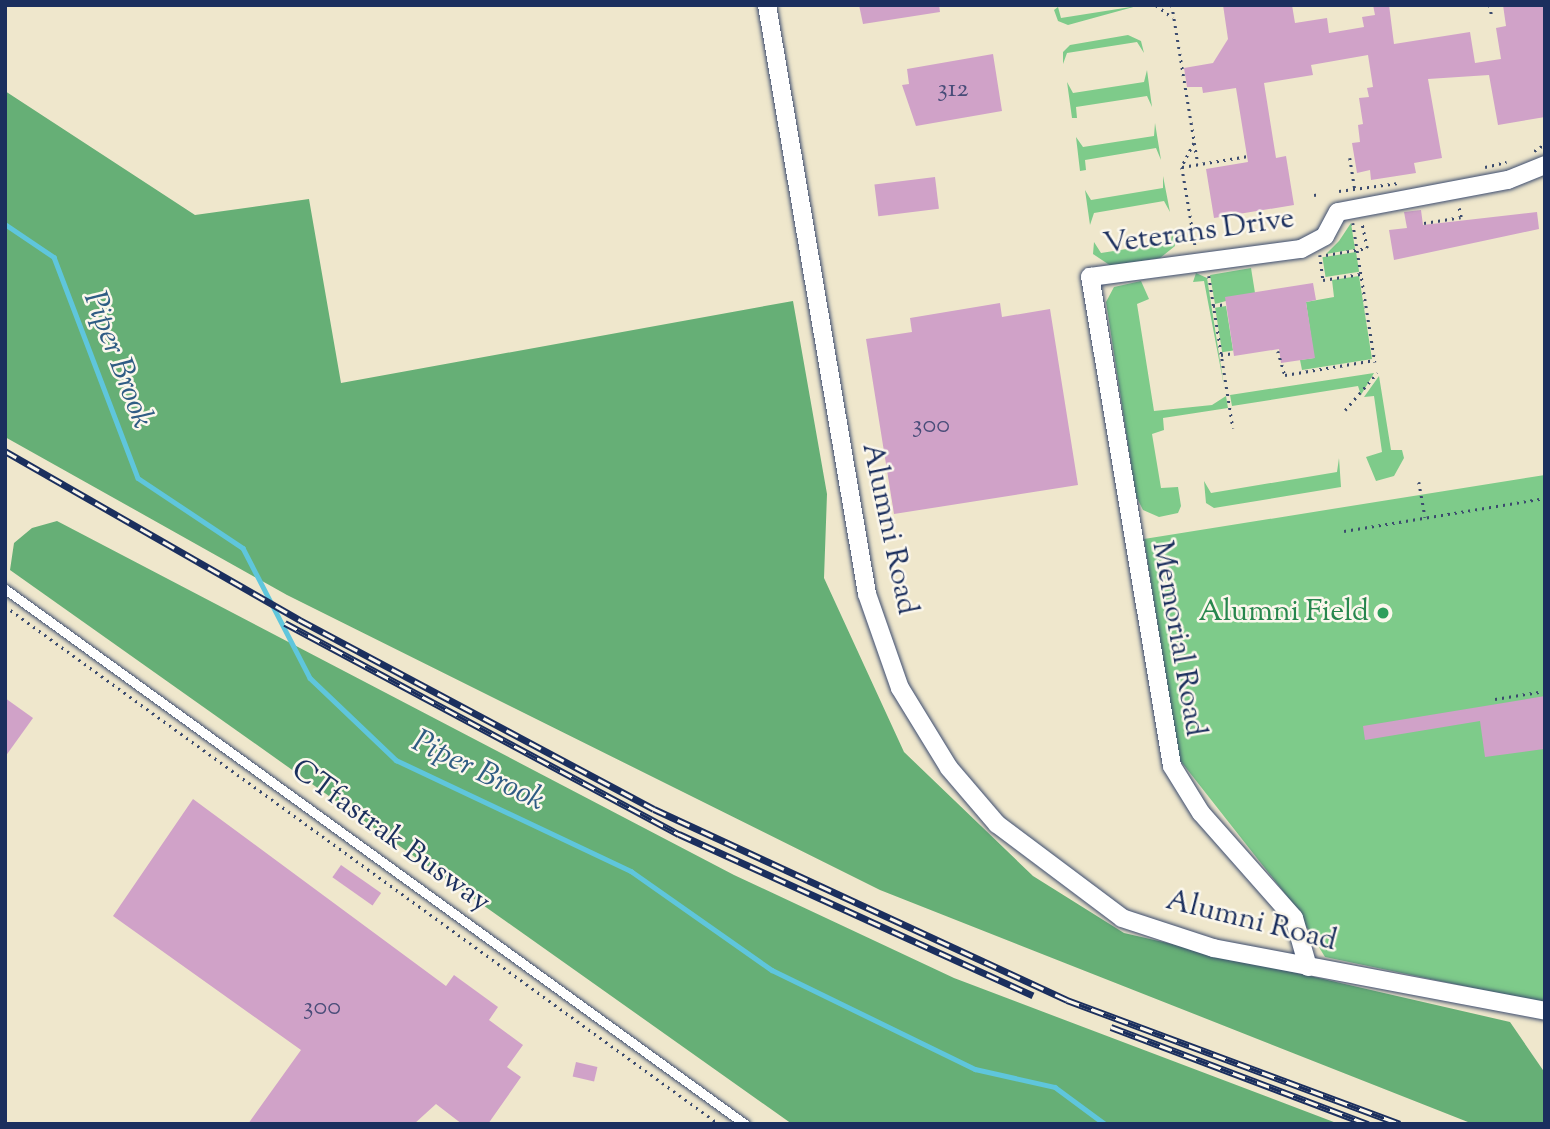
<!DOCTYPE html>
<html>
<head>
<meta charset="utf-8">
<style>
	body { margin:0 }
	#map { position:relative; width:1550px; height:1129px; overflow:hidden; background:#efe7cc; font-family:"Sorts Mill Goudy",serif }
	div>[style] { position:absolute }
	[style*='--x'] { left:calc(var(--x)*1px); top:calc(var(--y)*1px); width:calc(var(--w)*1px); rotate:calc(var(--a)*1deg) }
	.green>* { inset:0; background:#7ecb8a; transform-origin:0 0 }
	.forest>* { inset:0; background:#66af76 }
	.stream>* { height:4.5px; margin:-2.25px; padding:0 2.25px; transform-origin:2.25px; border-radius:2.25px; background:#5fc6dc }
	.building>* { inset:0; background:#d0a2c8; transform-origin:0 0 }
	.path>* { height:2.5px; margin-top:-1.25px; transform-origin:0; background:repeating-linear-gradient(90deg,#3b4b6e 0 2px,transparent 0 7px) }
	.roads { filter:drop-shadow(0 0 2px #3b4b6e) drop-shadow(0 0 2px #3b4b6e) }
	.lane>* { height:9px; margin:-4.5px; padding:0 4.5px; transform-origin:4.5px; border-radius:4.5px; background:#fff }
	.street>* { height:18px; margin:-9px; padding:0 9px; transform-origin:9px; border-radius:9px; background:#fff }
	.rail>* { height:7px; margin-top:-3.5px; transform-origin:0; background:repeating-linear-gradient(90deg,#fbf7ec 0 13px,#1b2f5e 0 26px); box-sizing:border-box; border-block:2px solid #1b2f5e }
	.dots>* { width:19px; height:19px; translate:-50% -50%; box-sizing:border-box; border:4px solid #fbf7ec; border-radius:50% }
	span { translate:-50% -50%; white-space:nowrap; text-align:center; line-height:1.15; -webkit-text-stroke:5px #fbf7ec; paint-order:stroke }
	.number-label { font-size:26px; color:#484c78 }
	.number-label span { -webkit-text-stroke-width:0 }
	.street-label { font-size:30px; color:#1b2f5e }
	.leisure-label { font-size:30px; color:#27864d }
	.right { translate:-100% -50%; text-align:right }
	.water-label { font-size:32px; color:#2f5c84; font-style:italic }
	.frame { position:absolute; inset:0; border:7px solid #1b2f5e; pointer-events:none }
</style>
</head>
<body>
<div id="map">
	<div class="green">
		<i style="clip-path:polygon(1137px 6px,1068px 25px,1058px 21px,1054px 10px,1058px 7px,1061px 18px)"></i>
		<i style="clip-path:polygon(1128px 35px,1141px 41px,1144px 53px,1137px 42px,1067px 53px,1063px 64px,1063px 52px,1070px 45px)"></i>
		<i style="clip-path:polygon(1147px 70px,1152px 107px,1147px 96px,1076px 107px,1077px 118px,1072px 118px,1067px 82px,1073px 93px,1144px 82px)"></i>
		<i style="clip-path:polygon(1155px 123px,1161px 160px,1156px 148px,1085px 160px,1086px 170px,1080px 171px,1076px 137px,1083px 147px,1154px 136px)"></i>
		<i style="clip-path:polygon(1163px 176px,1170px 212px,1164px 201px,1094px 213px,1090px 225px,1085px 190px,1091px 200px,1163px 188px)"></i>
		<i style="clip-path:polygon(1351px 223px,1355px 249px,1326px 254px,1339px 241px)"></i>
		<i style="clip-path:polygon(1172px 229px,1175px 246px,1160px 258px,1111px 266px,1093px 254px,1094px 242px,1101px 253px,1171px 242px)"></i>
		<i style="left:1356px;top:252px;width:20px;height:34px;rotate:81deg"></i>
		<i style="clip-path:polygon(1251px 268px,1255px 293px,1215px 304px,1210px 275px)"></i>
		<i style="clip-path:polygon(1196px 273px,1207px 278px,1224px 386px,1204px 281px,1193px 282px)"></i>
		<i style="clip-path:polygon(1359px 276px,1372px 359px,1302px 370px,1300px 360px,1314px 358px,1306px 302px,1334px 297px,1332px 280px)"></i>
		<i style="clip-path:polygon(1141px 281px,1149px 299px,1137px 304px,1154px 411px,1212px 405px,1226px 396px,1228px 408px,1163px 418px,1164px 430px,1152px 434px,1161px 488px,1178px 487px,1181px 506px,1178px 513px,1159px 517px,1143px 510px,1136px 496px,1106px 302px,1114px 287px)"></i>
		<i style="left:1226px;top:306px;width:45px;height:11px;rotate:81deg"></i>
		<i style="clip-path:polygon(1374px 373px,1361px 395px,1358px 386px,1232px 406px,1230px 395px)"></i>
		<i style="clip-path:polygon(1379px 376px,1391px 450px,1402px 450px,1404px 458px,1394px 476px,1376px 481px,1366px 457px,1382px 452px,1374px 396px,1364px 397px)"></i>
		<i style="clip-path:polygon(1339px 458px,1341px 487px,1214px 508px,1206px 503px,1204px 481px,1211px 493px,1337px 472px)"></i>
		<i style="clip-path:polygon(1545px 475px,1545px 1003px,1325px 957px,1290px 900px,1179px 759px,1144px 539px)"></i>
	</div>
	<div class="forest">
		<i style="clip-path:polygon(5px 91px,195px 215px,309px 199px,341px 383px,793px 301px,827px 494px,824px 578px,904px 752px,1033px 876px,1124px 933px,1510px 1022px,1545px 1073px,1545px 1124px,1473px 1124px,880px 890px,287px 595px,5px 437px)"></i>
		<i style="clip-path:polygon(57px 521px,734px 875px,954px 978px,1339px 1124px,792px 1124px,10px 570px,14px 543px,32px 528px)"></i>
	</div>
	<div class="stream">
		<i style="--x:5;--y:224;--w:59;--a:34"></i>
		<i style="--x:54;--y:257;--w:236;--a:69.2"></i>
		<i style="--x:138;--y:478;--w:126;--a:33.7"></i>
		<i style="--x:243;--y:548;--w:146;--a:62.7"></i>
		<i style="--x:310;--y:678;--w:119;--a:43.6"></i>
		<i style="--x:396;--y:760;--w:260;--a:25.3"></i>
		<i style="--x:631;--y:871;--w:172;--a:35.1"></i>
		<i style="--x:772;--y:970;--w:226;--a:26"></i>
		<i style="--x:975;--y:1069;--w:82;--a:12.7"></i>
		<i style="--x:1055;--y:1087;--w:62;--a:36.5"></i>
	</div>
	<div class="building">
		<i style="clip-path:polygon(859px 5px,939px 5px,940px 12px,863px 24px)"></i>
		<i style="clip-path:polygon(1223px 5px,1292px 5px,1295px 23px,1327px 18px,1329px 33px,1364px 27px,1362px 17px,1375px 15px,1373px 5px,1389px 5px,1394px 44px,1470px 32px,1475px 63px,1501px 59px,1496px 28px,1506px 26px,1503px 5px,1545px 5px,1545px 117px,1498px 125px,1489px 75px,1428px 79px,1442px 158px,1414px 163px,1416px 173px,1371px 180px,1370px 170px,1357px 173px,1352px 143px,1360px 142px,1358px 125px,1363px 124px,1359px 98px,1369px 97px,1367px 88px,1373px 87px,1368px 55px,1311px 65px,1313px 75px,1264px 83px,1276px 158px,1286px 156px,1294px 205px,1214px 218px,1206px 169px,1248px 162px,1236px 88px,1203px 93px,1202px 87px,1187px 87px,1184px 68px,1213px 63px,1228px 39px)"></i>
		<i style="clip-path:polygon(993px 54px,1002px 111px,916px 126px,902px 85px,909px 84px,907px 69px)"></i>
		<i style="left:935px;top:177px;width:32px;height:61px;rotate:83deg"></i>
		<i style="clip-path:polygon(1421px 210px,1423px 225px,1537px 212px,1539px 229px,1394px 260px,1389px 230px,1407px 228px,1404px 212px)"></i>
		<i style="clip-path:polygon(1313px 283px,1316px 300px,1306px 302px,1315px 358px,1281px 363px,1279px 349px,1234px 356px,1225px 297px)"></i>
		<i style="clip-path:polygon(1000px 303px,1002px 317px,1050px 309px,1078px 485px,894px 514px,866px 339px,912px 332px,910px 318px)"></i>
		<i style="clip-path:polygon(1545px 696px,1544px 749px,1485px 757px,1480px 721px,1365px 740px,1363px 726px)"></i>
		<i style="clip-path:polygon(5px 698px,33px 718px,5px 757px)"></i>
		<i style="clip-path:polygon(193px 799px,446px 986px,454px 975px,498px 1007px,489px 1020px,523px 1045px,507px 1067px,521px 1077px,488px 1124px,462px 1124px,436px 1104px,414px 1124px,248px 1124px,301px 1050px,113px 916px)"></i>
		<i style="left:341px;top:865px;width:49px;height:15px;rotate:35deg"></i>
		<i style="left:576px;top:1062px;width:22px;height:15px;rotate:13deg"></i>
	</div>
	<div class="path">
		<i style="--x:1156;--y:5;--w:21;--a:37"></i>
		<i style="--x:1172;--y:5;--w:161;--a:80.7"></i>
		<i style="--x:1490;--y:5;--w:12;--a:81"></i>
		<i style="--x:1194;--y:143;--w:27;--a:117"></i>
		<i style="--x:1182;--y:167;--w:79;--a:80.5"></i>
		<i style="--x:1534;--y:151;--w:13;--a:-32"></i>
		<i style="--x:1350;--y:158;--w:32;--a:81"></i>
		<i style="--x:1182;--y:167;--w:67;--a:-9.5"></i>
		<i style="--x:1485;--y:167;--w:22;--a:-13"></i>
		<i style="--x:1339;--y:191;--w:60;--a:-7.7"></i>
		<i style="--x:1314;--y:195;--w:6;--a:-9"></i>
		<i style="--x:1353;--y:223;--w:141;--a:81"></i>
		<i style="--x:1424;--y:223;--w:37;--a:-9"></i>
		<i style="--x:1461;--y:217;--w:9;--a:-103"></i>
		<i style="--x:1320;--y:255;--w:25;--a:83"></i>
		<i style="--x:1323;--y:280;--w:38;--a:-9"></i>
		<i style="--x:1326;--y:255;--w:42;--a:-9.7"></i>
		<i style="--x:1367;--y:248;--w:24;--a:-102"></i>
		<i style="--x:1209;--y:276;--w:154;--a:81"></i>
		<i style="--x:1213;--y:306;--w:13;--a:-9"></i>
		<i style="--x:1278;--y:351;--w:25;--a:74"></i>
		<i style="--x:1285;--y:375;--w:91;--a:-9.5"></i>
		<i style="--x:1221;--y:355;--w:13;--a:-9"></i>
		<i style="--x:1345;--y:410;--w:49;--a:-49.1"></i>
		<i style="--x:1419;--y:482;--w:36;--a:80"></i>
		<i style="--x:1344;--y:531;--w:204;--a:-9.3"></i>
		<i style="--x:5;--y:606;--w:882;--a:35.96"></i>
		<i style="--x:1495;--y:699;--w:51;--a:-9.1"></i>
	</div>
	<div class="roads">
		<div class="lane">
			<i style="--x:5;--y:589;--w:913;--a:35.87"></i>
		</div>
		<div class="street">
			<i style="--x:767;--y:5;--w:597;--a:80.36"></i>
			<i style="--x:867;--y:594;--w:100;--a:70.7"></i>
			<i style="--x:900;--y:688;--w:94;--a:58.5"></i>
			<i style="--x:949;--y:768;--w:74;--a:49.4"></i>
			<i style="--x:997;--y:824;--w:156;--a:36.9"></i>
			<i style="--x:1122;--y:918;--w:96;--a:18.2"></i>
			<i style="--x:1213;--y:948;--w:338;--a:10.7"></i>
			<i style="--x:1308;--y:967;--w:51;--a:-105.9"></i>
			<i style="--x:1294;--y:918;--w:140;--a:-131.5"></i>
			<i style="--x:1201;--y:813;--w:55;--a:-121.7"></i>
			<i style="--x:1172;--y:766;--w:496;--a:-99.5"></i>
			<i style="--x:1090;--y:277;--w:213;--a:-7.6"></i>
			<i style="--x:1301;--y:249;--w:27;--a:-28"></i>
			<i style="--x:1325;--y:236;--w:27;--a:-62"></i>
			<i style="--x:1338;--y:212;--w:173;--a:-10.7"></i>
			<i style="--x:1508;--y:180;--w:40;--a:-22"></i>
		</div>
	</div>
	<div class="rail">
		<i style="--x:5;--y:451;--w:340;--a:29.8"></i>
		<i style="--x:300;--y:620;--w:401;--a:28.1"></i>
		<i style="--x:654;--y:809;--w:455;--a:24.8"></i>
		<i style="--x:1067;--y:1000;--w:355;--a:20.4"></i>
		<i style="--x:285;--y:623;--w:447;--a:28.2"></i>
		<i style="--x:679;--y:834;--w:389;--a:24.5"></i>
		<i style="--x:1111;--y:1027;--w:275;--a:20.7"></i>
	</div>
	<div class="dots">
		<i style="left:1383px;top:613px;background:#2e9e5b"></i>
	</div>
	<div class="number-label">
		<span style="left:953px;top:90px">312</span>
		<span style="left:931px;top:426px">300</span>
		<span style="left:322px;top:1008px">300</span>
	</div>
	<div class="street-label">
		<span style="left:1199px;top:233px;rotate:-8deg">Veterans Drive</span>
		<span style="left:888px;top:529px;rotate:78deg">Alumni Road</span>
		<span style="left:1177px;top:639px;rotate:80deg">Memorial Road</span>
		<span style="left:390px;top:837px;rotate:36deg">CTfastrak Busway</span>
		<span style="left:1251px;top:922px;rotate:14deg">Alumni Road</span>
	</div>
	<div class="leisure-label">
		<span class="right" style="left:1369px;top:613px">Alumni Field</span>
	</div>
	<div class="water-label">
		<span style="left:117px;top:360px;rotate:69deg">Piper Brook</span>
		<span style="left:478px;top:772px;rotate:26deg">Piper Brook</span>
	</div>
	<div class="frame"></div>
</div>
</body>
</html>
